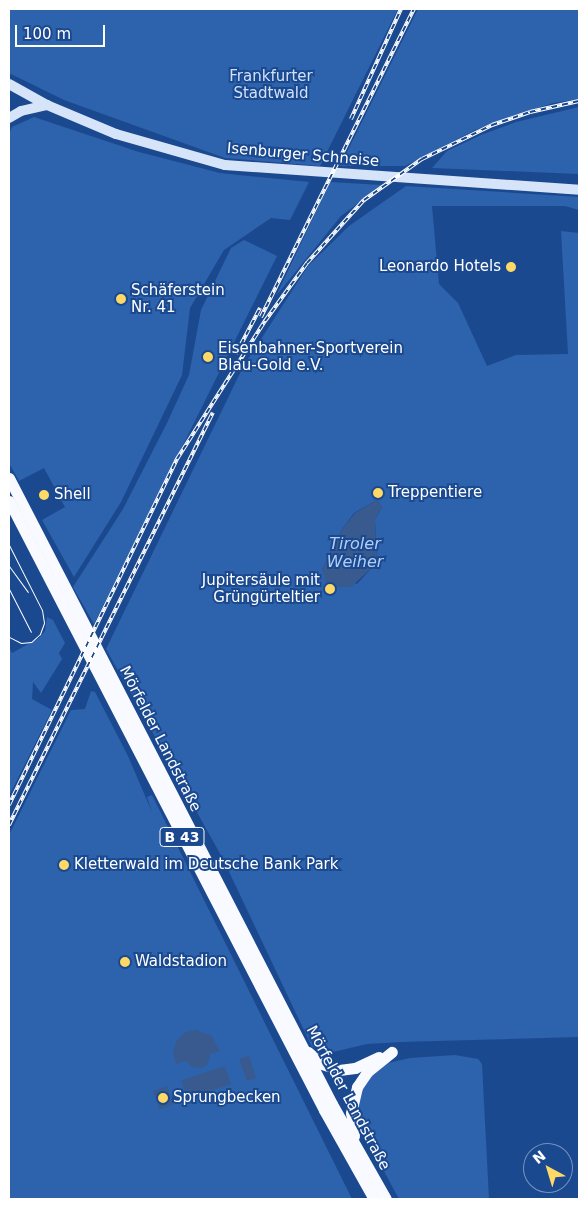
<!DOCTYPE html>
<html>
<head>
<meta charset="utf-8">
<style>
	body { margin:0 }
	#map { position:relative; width:588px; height:1208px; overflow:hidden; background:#1b498f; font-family:"DejaVu Sans",sans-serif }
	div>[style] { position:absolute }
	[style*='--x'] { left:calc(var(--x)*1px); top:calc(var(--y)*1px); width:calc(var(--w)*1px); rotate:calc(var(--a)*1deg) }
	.green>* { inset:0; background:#2d62ad }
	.water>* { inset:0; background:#395a8e; transform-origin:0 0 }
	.secondary>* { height:10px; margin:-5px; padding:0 5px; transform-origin:5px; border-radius:5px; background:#d6e4fa }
	.trunk>* { height:11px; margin:-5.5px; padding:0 5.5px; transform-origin:5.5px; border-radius:5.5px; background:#f8faff }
	.tram>* { height:1px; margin:-0.5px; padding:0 0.5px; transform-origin:0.5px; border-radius:0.5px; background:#fff }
	.rail>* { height:4px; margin-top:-2px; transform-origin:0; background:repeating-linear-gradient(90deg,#1b498f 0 5.5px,#fff 0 11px); box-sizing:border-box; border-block:1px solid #fff }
	.dots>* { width:14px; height:14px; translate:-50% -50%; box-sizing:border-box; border:2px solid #1b498f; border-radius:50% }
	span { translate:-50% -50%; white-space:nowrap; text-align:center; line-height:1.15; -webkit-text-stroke:4px #1b498f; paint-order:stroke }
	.shield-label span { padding:1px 4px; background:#1b498f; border:1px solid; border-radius:4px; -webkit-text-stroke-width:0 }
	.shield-label { font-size:14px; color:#fff; font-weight:700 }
	.park-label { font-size:15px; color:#cfe1fa }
	.street-label { font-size:15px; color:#fff }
	.poi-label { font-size:15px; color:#fff }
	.right { translate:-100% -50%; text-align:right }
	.left { translate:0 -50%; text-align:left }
	.water-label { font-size:16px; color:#b4cff5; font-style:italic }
	.frame { position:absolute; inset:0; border:10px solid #fff; pointer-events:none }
	.north { position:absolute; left:523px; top:1143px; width:50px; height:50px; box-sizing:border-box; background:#1b498f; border:1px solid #7692bc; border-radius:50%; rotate:321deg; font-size:14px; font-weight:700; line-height:20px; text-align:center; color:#fff }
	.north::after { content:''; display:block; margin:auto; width:18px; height:22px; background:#ffd966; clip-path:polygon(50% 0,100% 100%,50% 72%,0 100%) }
	.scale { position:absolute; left:15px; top:25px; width:90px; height:22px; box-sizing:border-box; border:2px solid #fff; border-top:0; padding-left:6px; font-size:15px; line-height:18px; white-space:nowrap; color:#fff; -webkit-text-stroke:4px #1b498f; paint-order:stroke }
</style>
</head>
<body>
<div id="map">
	<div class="green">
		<i style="clip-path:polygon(9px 9px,398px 9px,320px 166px,225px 158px,64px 100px,9px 73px)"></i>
		<i style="clip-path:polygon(418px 9px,579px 9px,579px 99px,553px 103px,475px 130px,405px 166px,340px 166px)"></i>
		<i style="clip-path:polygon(579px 107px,579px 174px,432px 168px,447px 151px,481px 135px,516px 122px)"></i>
		<i style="clip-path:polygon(34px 117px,139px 152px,220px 173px,309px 182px,290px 220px,271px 218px,224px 250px,190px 308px,182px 375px,121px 502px,74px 577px,42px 520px,65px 507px,44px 468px,19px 481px,9px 463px,9px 134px,12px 127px)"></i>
		<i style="clip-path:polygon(330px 182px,382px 185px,341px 216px,276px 296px)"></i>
		<i style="clip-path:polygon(evenodd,406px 186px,579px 197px,579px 210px,565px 206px,432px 206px,439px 284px,458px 303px,487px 366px,516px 355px,568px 354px,561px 231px,579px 233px,579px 1037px,401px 1042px,367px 1044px,333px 1052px,312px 1047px,223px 859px,106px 649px,243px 367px,308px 266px,349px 226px,406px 186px,377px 500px,382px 507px,375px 520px,377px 562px,357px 584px,322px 570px,341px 531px,354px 513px,377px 500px)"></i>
		<i style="clip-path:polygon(244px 240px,277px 256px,94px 624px,73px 587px,123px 509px,167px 423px,189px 375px,201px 310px,231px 248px)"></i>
		<i style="clip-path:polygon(47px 617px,53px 620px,65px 643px,59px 653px,62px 659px,41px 693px,33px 682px,32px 699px,52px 710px,9px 796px,9px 648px,12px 653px,39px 638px,45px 631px)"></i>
		<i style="clip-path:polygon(91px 691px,95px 692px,128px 756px,152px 812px,147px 797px,152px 795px,352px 1199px,9px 1199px,9px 835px,71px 710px,85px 709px)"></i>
		<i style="clip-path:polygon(455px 1055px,478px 1059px,482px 1064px,489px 1199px,399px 1199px,360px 1127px,357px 1114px,358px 1096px,372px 1075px,388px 1063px,410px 1058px)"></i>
	</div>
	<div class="water">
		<i style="clip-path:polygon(377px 500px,382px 507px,375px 520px,377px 563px,351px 587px,327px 587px,322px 570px,341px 531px,355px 513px)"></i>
		<i style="clip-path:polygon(196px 1030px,212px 1036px,220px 1051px,210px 1054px,208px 1064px,202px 1068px,191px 1067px,187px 1061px,176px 1064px,173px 1052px,176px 1042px,185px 1032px)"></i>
		<i style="left:249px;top:1056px;width:23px;height:10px;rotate:72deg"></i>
		<i style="left:225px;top:1066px;width:19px;height:46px;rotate:72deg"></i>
		<i style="left:167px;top:1086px;width:19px;height:15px;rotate:69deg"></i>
	</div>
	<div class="secondary">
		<i style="--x:9;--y:84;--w:43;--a:28.9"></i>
		<i style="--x:47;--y:105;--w:75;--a:22.8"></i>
		<i style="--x:116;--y:134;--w:113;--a:15.9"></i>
		<i style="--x:225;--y:165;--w:355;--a:4"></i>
		<i style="--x:9;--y:118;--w:14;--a:-30"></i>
		<i style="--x:21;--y:111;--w:27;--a:-13"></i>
	</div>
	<div class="trunk">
		<i style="--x:9;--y:478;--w:704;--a:62.71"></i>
		<i style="--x:332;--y:1104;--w:109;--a:60.4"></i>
		<i style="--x:9;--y:501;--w:686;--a:62.65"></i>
		<i style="--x:324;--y:1110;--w:102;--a:60.7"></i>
		<i style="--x:308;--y:1052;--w:18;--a:41"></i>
		<i style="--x:322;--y:1064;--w:18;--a:19"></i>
		<i style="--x:339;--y:1070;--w:16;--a:-7"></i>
		<i style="--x:355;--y:1068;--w:26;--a:-25"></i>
		<i style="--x:354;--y:1136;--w:23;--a:-97"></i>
		<i style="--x:351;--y:1113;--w:27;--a:-77"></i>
		<i style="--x:357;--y:1087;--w:18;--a:-56"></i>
		<i style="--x:367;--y:1072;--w:32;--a:-39"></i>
	</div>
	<div class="tram">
		<i style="--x:9;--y:545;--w:73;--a:63.1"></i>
		<i style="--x:42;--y:610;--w:13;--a:81"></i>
		<i style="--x:44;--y:623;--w:12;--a:110"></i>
		<i style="--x:40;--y:634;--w:12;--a:138"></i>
		<i style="--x:31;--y:642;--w:10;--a:174"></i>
		<i style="--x:21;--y:643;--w:13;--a:-153"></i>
		<i style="--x:9;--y:566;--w:32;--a:54"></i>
		<i style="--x:9;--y:589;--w:48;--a:62.9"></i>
	</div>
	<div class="rail">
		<i style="--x:351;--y:119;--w:121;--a:-65.6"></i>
		<i style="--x:261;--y:317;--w:344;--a:-63.6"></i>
		<i style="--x:236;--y:354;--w:52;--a:-62.4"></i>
		<i style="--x:9;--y:805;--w:385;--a:-64.1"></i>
		<i style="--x:177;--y:459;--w:164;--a:-57.5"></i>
		<i style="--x:265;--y:321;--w:72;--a:-54.1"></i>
		<i style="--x:307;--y:263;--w:85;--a:-47.9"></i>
		<i style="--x:364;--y:200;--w:71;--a:-35.3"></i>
		<i style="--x:422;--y:159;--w:78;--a:-25.9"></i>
		<i style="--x:492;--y:125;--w:40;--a:-18.9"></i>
		<i style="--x:530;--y:112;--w:50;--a:-12.7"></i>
		<i style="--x:9;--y:825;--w:460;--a:-63.7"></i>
	</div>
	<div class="dots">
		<i style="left:511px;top:267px;background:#ffd966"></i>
		<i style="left:121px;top:299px;background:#ffd966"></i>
		<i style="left:208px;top:357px;background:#ffd966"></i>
		<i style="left:378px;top:493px;background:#ffd966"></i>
		<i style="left:44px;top:495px;background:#ffd966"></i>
		<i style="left:330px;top:589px;background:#ffd966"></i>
		<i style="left:64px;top:865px;background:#ffd966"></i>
		<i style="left:125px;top:962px;background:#ffd966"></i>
		<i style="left:163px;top:1098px;background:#ffd966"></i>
	</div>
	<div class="shield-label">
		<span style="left:182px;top:837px">B 43</span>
	</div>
	<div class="park-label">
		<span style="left:271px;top:85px">Frankfurter<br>Stadtwald</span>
	</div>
	<div class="street-label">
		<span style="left:303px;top:155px;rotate:5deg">Isenburger Schneise</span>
		<span style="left:160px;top:739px;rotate:63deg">Mörfelder Landstraße</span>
		<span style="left:348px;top:1098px;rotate:62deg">Mörfelder Landstraße</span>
	</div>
	<div class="poi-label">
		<span class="right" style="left:501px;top:267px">Leonardo Hotels</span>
		<span class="left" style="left:131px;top:299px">Schäferstein<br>Nr. 41</span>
		<span class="left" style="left:218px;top:357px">Eisenbahner-Sportverein<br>Blau-Gold e.V.</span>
		<span class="left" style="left:388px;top:493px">Treppentiere</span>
		<span class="left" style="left:54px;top:495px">Shell</span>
		<span class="right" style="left:320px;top:589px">Jupitersäule mit<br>Grüngürteltier</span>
		<span class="left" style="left:74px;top:865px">Kletterwald im Deutsche Bank Park</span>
		<span class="left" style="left:135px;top:962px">Waldstadion</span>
		<span class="left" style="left:173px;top:1098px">Sprungbecken</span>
	</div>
	<div class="water-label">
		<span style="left:355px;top:553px">Tiroler<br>Weiher</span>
	</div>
	<div class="frame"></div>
	<div class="north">N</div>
	<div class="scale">100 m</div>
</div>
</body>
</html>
